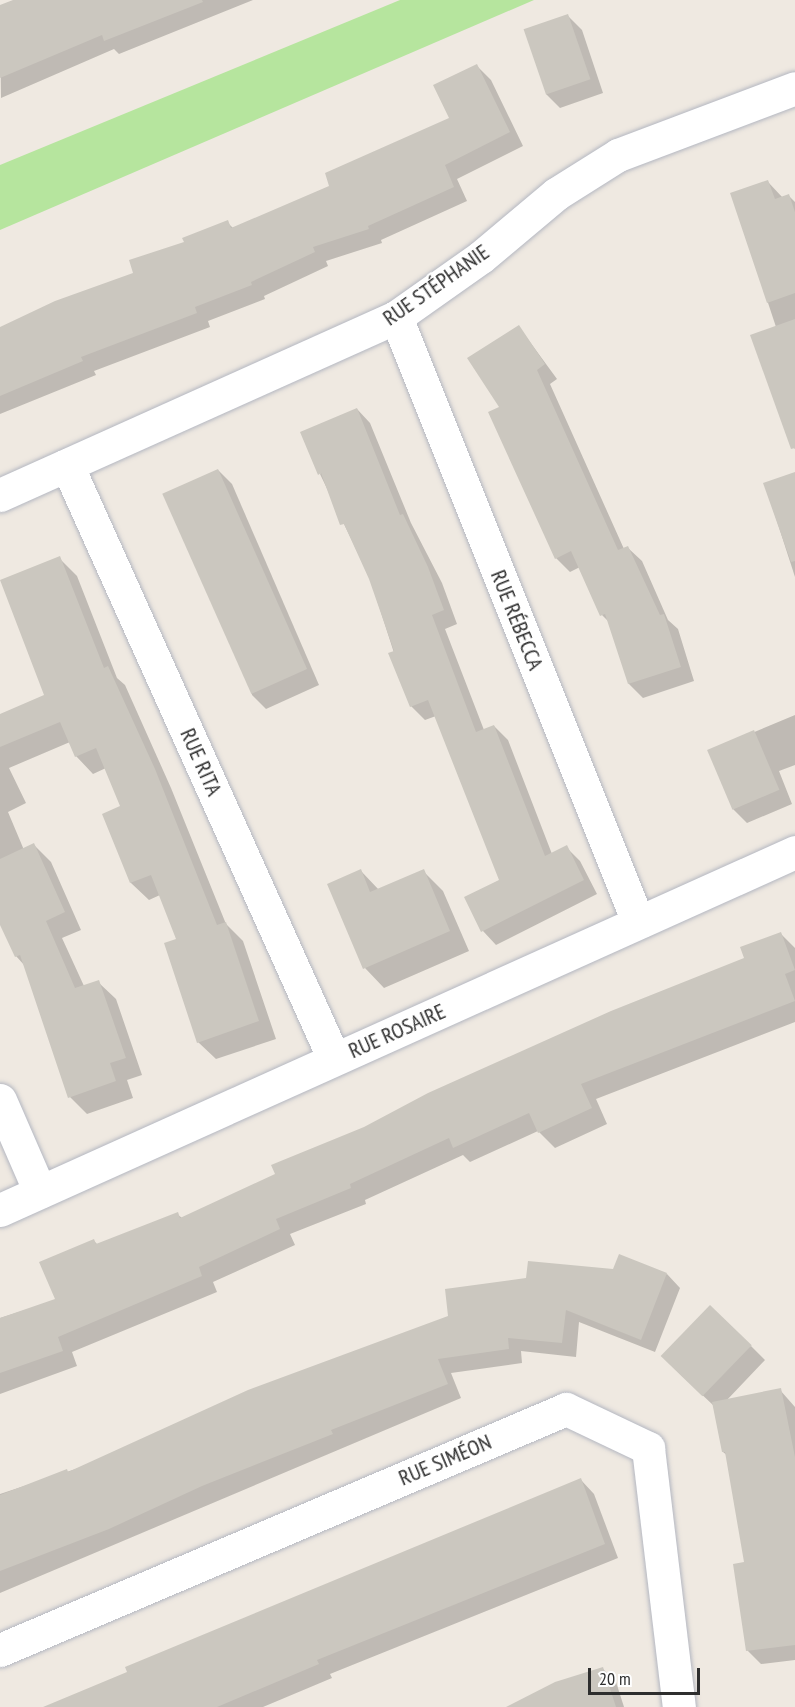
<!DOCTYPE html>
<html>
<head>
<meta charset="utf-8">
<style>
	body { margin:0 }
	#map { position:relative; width:795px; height:1707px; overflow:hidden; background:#efe9e1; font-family:"PT Sans Narrow",sans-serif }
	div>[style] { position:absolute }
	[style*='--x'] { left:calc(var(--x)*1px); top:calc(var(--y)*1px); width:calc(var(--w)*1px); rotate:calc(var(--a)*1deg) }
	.green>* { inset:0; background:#b6e59e }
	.shadow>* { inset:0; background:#0003 }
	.building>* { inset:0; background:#cbc7bf; transform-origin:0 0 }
	.roads { filter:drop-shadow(0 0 2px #b4b7c1) drop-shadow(0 0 2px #b4b7c1) }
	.minor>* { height:33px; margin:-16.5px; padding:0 16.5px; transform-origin:16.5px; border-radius:16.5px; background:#fff }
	span { translate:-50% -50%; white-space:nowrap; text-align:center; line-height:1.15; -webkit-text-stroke:4.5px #fff; paint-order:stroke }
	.street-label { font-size:22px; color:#2e2e2e }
	.scale { position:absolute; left:588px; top:1668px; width:112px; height:27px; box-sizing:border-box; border:3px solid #2e2e2e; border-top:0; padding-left:8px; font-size:18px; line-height:21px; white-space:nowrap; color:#2e2e2e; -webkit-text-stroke:4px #fff; paint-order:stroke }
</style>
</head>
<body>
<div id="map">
	<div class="green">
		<i style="clip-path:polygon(400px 0,534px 0,0 230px,0 165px)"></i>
	</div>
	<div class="shadow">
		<i style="clip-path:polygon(15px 0,253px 0,119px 54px,114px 49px,1px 98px,0 6px)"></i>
		<i style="clip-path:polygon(568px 16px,582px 30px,603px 93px,560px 108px,546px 94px)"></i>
		<i style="clip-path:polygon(477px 66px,491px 80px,523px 146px,457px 179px,467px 201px,381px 240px,382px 243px,326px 261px,328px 266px,264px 296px,265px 299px,208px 321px,210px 327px,94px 371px,96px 375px,0 414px,0 329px,135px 274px,227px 222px,234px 229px,331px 187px,451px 118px)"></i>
		<i style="clip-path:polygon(768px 182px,783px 198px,789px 196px,795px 202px,795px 449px,791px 445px,776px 327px,732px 194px)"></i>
		<i style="clip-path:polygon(519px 327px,557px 379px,550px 384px,624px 549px,628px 548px,642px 561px,668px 620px,678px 629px,694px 681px,643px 698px,629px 684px,609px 622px,602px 615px,580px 567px,570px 572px,556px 558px,501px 407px)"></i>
		<i style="clip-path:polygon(357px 409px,370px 423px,411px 523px,442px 583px,457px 624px,445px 629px,484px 730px,494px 726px,508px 740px,552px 854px,566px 847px,580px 861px,597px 894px,496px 945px,483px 931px,466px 898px,500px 880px,436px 716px,425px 720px,411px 706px,370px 578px,320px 474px)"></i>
		<i style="clip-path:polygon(218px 470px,232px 484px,319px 685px,266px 709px,252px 695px)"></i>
		<i style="clip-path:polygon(795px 473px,795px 577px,765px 484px)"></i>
		<i style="clip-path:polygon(59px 558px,77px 576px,117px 678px,125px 685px,171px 788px,226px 924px,243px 941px,276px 1039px,216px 1059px,198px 1042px,178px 940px,160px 895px,149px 900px,131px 883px,104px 814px,122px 807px,106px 768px,93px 774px,76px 756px,70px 742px,9px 768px,26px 803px,8px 812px,24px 850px,34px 845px,51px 862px,81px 930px,62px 938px,84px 986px,98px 982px,116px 999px,142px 1075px,127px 1080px,133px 1098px,87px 1114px,70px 1097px,25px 966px,16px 956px,0 923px,0 716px,46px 695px)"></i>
		<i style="clip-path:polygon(795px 715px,795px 765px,779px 771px,792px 804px,747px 823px,733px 809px,709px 751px)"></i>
		<i style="clip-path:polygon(361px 871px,379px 890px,423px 871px,443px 891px,469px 951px,384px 988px,365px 968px,329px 885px)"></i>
		<i style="clip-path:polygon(781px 934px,795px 948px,795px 1022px,596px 1099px,607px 1124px,555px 1148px,538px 1131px,470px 1162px,463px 1155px,365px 1200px,366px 1204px,290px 1234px,295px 1245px,213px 1282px,217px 1292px,72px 1352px,77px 1366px,0 1394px,0 1318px,57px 1300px,94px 1241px,98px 1245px,177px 1214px,182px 1218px,277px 1175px,365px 1128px,746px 959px)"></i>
		<i style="clip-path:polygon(667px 1274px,680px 1288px,655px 1352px,579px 1322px,576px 1357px,521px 1351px,522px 1363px,451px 1373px,461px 1398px,0 1593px,0 1494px)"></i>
		<i style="clip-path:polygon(751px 1346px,765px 1360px,726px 1401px,780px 1390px,795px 1407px,795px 1660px,761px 1664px,747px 1650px,746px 1563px,728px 1456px,723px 1452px,714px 1406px,677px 1371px)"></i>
		<i style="clip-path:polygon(581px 1480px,594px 1494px,618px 1558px,330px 1674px,332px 1678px,263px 1707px,52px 1707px)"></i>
		<i style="clip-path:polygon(602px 1668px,616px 1682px,624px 1707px,508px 1707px)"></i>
	</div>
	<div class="building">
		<i style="clip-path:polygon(13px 0,202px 0,203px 2px,104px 41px,102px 35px,0 78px,0 5px)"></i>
		<i style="left:568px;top:14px;width:69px;height:47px;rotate:71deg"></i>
		<i style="clip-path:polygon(477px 64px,510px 132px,445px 165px,454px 187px,368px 226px,369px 229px,313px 247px,315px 252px,251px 282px,252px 285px,195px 307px,197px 313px,81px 357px,83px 361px,0 396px,0 327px,55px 301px,133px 273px,129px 260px,184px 242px,182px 238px,228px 220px,231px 228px,329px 186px,325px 173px,449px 118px,433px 85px)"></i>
		<i style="clip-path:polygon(768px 180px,775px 199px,789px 194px,795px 212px,795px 293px,767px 303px,730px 193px)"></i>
		<i style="clip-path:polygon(795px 319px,795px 448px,791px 449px,750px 335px)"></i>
		<i style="clip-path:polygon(519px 325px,545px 364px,537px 370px,618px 550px,628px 546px,660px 615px,664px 614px,681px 667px,628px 684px,605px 614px,600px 616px,571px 551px,555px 559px,488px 412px,499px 407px,467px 358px)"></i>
		<i style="clip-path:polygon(357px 408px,400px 515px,403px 514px,428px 567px,444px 610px,432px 615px,476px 732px,494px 725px,545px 856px,567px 845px,584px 880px,481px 932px,464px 897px,499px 880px,428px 700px,410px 707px,388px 653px,394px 651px,369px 579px,344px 524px,340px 525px,321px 473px,318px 475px,300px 432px)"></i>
		<i style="left:218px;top:469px;width:219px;height:61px;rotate:66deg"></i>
		<i style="clip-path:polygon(795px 472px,795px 561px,791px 562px,763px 483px)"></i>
		<i style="clip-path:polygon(60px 556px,104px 668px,108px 666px,155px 769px,217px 925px,226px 922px,259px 1021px,197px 1043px,164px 943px,176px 939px,151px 875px,130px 883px,102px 814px,120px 806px,96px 748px,75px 757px,60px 722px,0 747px,0 714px,44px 695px,0 580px)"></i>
		<i style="left:754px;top:730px;width:65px;height:51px;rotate:67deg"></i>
		<i style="clip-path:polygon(34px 843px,65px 912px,46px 921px,75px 988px,99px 980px,126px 1058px,110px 1063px,116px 1081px,68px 1098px,20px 955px,15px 957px,0 925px,0 859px)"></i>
		<i style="clip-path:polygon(361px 869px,370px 892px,424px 869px,450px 931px,363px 969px,327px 884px)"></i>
		<i style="clip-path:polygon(781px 932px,795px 970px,785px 974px,795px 1001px,581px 1084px,592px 1108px,538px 1133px,529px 1113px,453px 1148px,449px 1138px,350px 1184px,351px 1188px,276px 1219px,280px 1229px,199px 1267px,202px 1276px,58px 1337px,63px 1351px,0 1373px,0 1318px,55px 1299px,39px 1262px,94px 1239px,96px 1244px,178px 1212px,180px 1218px,275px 1174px,271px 1165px,364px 1127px,428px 1093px,611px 1011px,744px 958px,740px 947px)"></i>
		<i style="clip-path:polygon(619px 1254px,667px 1273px,641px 1340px,566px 1310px,562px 1343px,508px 1338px,509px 1349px,438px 1359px,448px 1384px,331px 1430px,333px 1434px,202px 1486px,109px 1529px,0 1571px,0 1495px,67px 1469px,68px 1472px,248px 1390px,448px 1316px,445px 1289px,526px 1278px,528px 1261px,613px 1269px)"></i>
		<i style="left:710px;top:1305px;width:58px;height:71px;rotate:44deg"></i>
		<i style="clip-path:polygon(781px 1388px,795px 1457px,795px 1645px,746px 1651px,733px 1564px,744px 1562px,725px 1452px,722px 1452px,712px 1402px)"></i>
		<i style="clip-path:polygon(581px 1478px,605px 1544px,317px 1660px,319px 1664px,217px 1707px,43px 1707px,127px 1672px,125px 1667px)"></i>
		<i style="clip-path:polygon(603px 1667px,616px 1707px,506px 1707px,555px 1682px)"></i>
	</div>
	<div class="roads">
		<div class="minor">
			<i style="--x:396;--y:317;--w:652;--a:68.2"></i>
			<i style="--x:67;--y:465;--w:651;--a:65.8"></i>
			<i style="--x:0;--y:495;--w:434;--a:-24.2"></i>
			<i style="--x:396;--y:317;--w:104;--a:-35.2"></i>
			<i style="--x:481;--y:257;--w:98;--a:-40"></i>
			<i style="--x:556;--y:194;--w:73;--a:-32.2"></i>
			<i style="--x:618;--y:155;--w:189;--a:-20.7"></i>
			<i style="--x:0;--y:1100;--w:100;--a:66.5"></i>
			<i style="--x:0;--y:1210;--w:872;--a:-24.24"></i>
			<i style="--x:0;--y:1650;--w:615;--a:-23.06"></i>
			<i style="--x:566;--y:1409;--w:91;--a:25.4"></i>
			<i style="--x:648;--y:1448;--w:261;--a:83.2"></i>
		</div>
	</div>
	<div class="street-label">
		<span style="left:436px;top:285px;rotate:-35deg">RUE STÉPHANIE</span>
		<span style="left:517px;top:620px;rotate:68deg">RUE RÉBECCA</span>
		<span style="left:201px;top:762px;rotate:66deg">RUE RITA</span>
		<span style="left:397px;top:1031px;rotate:-24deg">RUE ROSAIRE</span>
		<span style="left:445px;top:1460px;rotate:-23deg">RUE SIMÉON</span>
	</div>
	<div class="scale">20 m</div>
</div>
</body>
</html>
